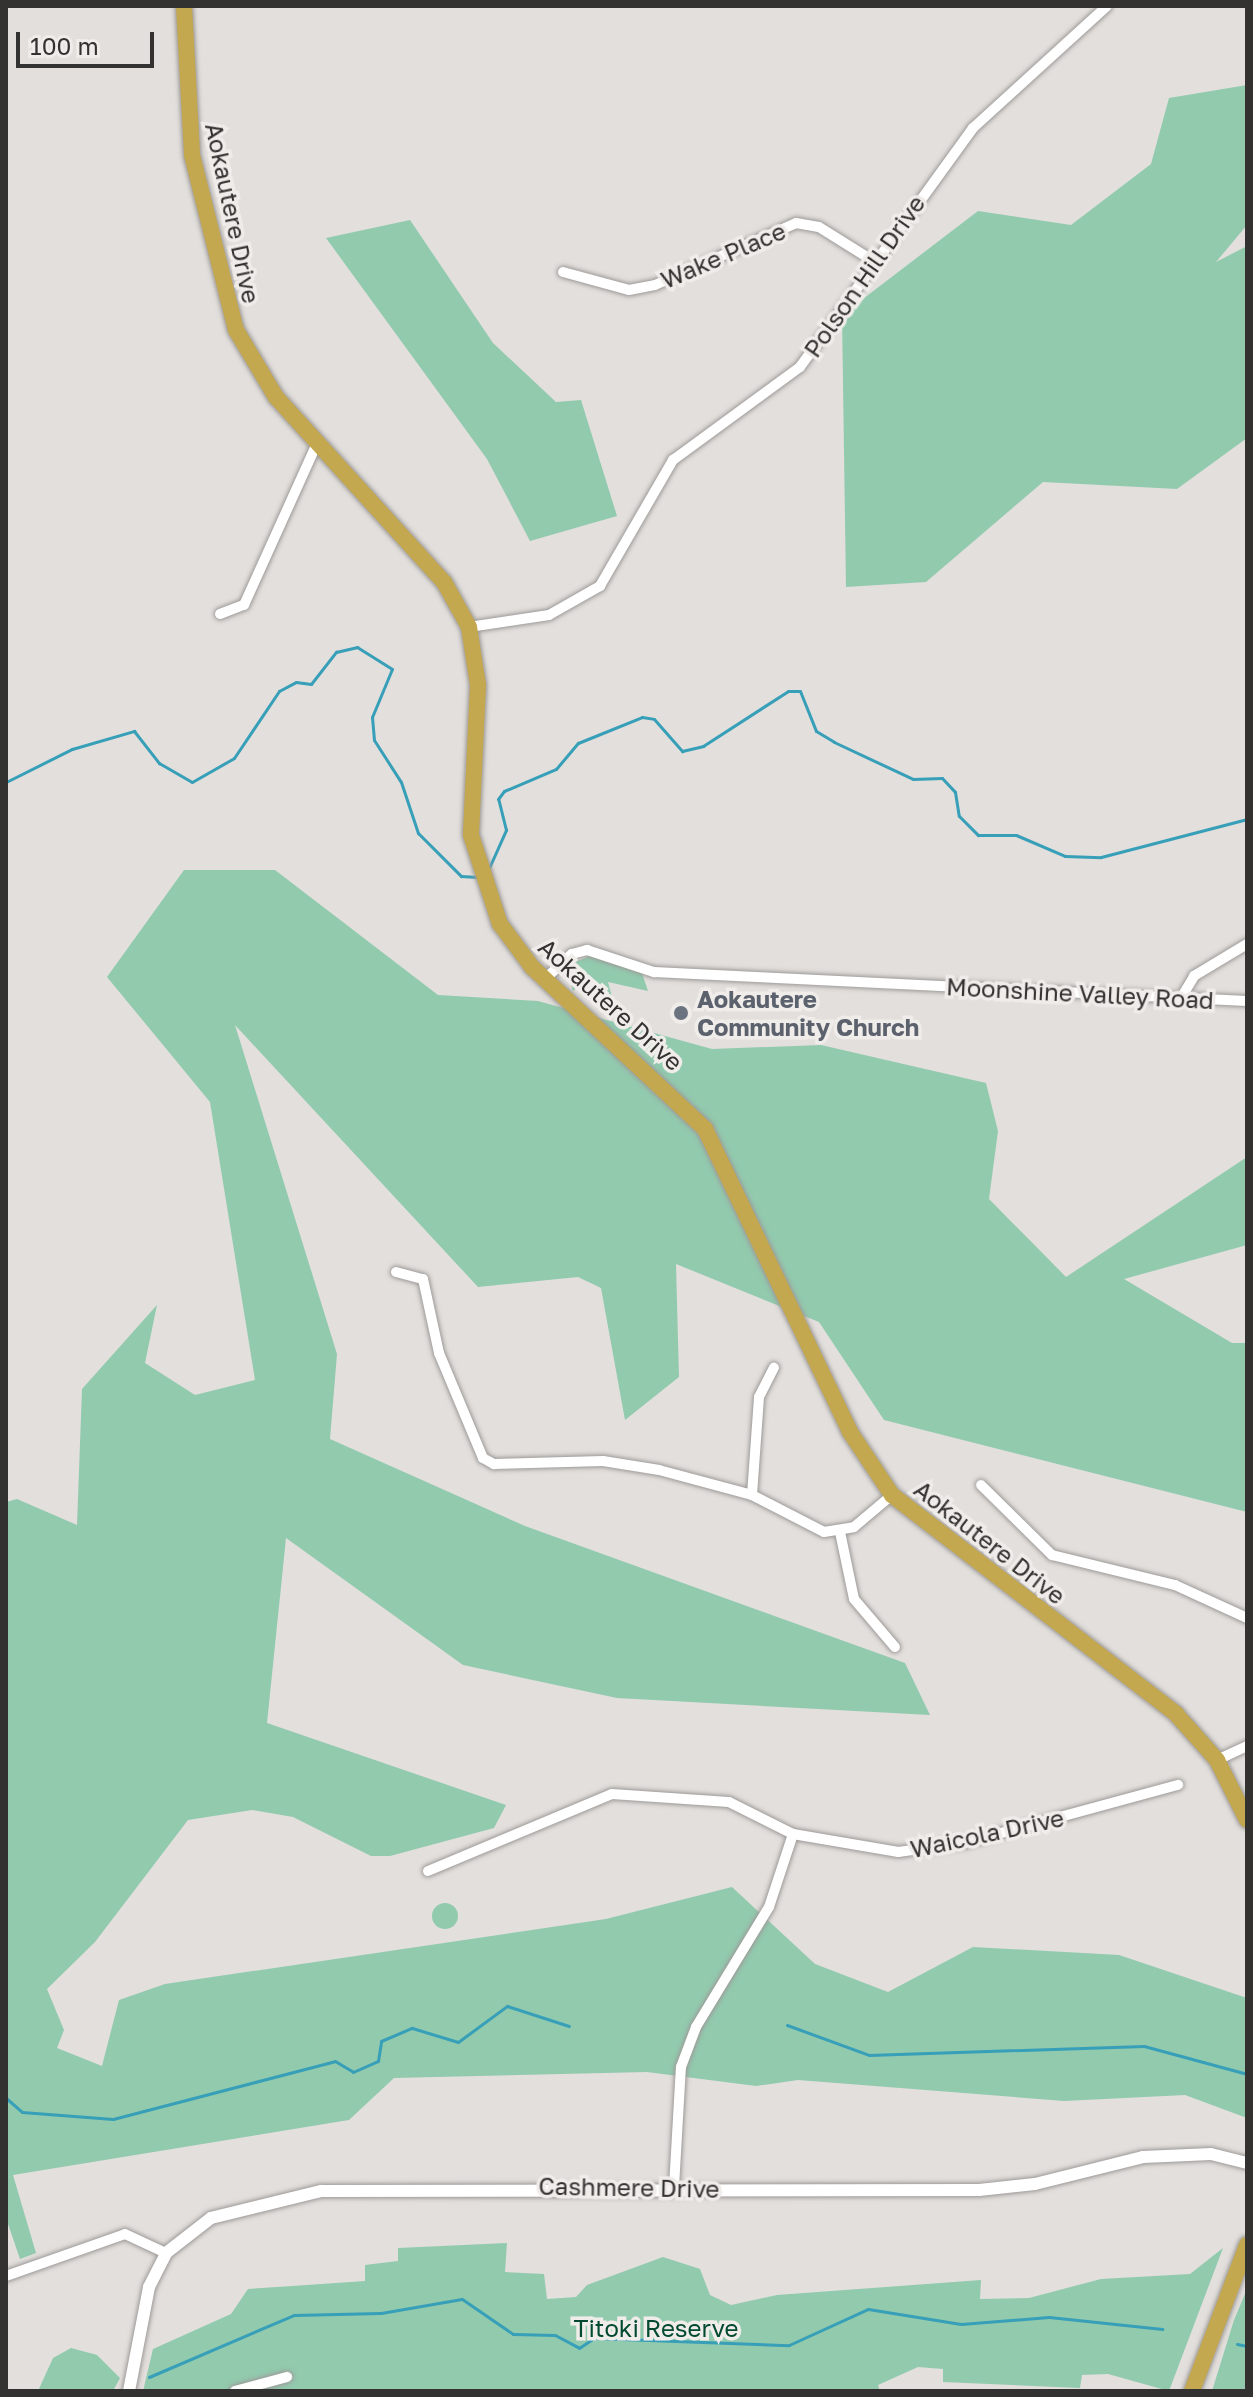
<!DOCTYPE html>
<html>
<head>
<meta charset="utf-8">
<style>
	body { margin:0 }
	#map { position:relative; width:1253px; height:2397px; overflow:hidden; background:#e2dfdc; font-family:"Golos Text",sans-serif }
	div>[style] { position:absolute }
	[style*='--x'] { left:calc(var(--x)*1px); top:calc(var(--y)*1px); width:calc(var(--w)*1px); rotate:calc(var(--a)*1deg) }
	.green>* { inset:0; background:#92caae }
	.round { border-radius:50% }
	.stream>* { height:3px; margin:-1.5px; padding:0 1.5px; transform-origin:1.5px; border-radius:1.5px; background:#379fb8 }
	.roads { filter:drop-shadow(0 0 2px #9d9a98) drop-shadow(0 0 2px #9d9a98) }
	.minor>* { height:10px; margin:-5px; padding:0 5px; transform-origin:5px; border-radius:5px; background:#fff }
	.tertiary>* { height:12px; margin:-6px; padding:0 6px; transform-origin:6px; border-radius:6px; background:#fff }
	.trunk>* { height:16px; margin:-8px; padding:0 8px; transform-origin:8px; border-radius:8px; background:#c4a84f }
	.dots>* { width:22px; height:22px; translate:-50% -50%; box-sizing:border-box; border:4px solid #efece9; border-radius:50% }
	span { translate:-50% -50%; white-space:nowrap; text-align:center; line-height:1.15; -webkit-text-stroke:7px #efece9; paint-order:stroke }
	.street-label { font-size:24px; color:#333230 }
	.worship-label { font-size:24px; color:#5b616d; font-weight:700 }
	.left { translate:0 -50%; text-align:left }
	.park-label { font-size:24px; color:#014930 }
	.frame { position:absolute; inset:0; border:8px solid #333230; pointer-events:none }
	.scale { position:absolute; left:16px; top:32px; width:138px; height:36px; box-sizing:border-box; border:4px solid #333230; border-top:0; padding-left:10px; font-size:24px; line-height:28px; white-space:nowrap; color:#333230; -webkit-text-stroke:6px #efece9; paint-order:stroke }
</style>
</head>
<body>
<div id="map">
	<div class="green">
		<i style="clip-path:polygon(1247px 85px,1247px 225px,1216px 262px,1247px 246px,1247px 438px,1177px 489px,1043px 482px,926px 582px,846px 587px,842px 315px,978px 211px,1071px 225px,1151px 164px,1169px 98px)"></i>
		<i style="clip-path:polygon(410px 220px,493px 343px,556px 402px,581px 400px,617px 516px,530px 541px,487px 459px,326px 238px)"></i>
		<i style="clip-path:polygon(184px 870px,275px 870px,438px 995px,538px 1001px,712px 1049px,821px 1045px,986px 1083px,998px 1131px,989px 1199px,1066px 1277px,1247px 1157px,1247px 1245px,1124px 1279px,1232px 1343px,1247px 1343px,1247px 1512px,884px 1420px,819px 1322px,676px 1264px,679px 1377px,625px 1420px,601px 1288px,578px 1277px,478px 1287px,235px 1025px,337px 1354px,330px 1439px,525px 1526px,905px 1663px,930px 1715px,617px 1698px,463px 1665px,286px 1538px,267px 1723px,506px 1805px,494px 1828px,390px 1856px,371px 1856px,293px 1817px,252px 1810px,188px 1820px,95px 1942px,47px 1989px,64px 2030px,57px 2048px,102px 2066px,119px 2000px,165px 1984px,606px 1919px,732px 1887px,815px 1964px,888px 1992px,973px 1947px,1119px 1955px,1247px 1998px,1247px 2118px,1185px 2095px,1064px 2101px,798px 2080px,756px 2086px,647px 2072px,394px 2078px,349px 2120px,13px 2175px,36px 2253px,20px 2259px,6px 2218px,6px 1502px,17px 1499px,77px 1525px,82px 1389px,157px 1305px,145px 1363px,195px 1395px,255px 1380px,210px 1102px,107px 977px)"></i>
		<i style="clip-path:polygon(590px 956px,642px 973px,648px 991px,608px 982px,614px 1004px,581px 984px,573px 991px,565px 966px)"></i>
		<i class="round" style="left:432px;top:1903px;width:26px;height:26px"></i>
		<i style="clip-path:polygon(507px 2243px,505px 2272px,544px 2274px,547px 2299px,576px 2297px,587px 2285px,663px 2257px,700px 2269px,710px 2295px,731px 2305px,777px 2295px,981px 2280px,980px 2299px,1029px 2298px,1101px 2279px,1190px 2274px,1223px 2248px,1169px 2391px,1108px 2374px,1082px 2375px,1080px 2388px,943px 2382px,943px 2369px,918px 2367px,878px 2385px,880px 2391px,143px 2391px,153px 2349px,231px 2314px,248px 2289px,365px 2281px,365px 2265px,398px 2261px,398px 2248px)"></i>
		<i style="clip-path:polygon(1247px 2289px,1247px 2391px,1212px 2391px,1234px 2320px)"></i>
		<i style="clip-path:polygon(71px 2348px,97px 2355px,120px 2378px,113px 2391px,38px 2391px,53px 2358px)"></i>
	</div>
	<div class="stream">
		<i style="--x:6;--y:782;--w:74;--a:-26.6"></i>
		<i style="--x:72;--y:749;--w:65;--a:-16.2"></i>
		<i style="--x:134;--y:731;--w:41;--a:52"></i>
		<i style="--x:159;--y:763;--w:38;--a:30"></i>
		<i style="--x:192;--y:782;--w:48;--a:-29.7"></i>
		<i style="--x:234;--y:758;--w:81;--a:-56.1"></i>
		<i style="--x:279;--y:691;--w:19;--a:-28"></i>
		<i style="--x:296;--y:682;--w:15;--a:8"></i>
		<i style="--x:311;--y:684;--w:41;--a:-52"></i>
		<i style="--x:336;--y:652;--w:22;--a:-13"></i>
		<i style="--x:357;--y:647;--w:41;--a:32.2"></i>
		<i style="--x:392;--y:669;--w:52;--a:112.6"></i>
		<i style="--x:372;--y:717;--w:23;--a:85"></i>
		<i style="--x:374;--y:740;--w:50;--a:57.3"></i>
		<i style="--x:401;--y:782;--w:54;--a:71.6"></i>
		<i style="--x:418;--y:833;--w:61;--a:45"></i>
		<i style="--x:461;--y:876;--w:16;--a:4"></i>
		<i style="--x:489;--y:868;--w:42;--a:-65.9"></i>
		<i style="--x:506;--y:830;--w:32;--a:-104"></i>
		<i style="--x:498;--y:799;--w:10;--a:-53"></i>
		<i style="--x:504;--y:791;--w:56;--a:-22.9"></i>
		<i style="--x:556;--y:769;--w:34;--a:-50"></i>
		<i style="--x:578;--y:743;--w:69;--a:-22.1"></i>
		<i style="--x:642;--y:717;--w:12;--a:9"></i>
		<i style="--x:654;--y:719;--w:43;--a:48.8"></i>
		<i style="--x:682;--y:751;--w:22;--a:-13"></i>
		<i style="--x:703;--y:746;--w:101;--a:-32.9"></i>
		<i style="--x:788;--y:691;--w:12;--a:0"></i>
		<i style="--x:800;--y:691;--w:43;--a:68.2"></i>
		<i style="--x:816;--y:731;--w:21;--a:31"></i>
		<i style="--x:834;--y:742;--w:87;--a:25.1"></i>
		<i style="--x:913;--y:779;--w:29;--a:-2"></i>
		<i style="--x:942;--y:778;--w:19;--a:47"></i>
		<i style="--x:955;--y:792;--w:24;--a:81"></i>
		<i style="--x:959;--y:816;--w:27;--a:45"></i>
		<i style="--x:978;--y:835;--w:38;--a:0"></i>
		<i style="--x:1016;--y:835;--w:53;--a:23.2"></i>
		<i style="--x:1065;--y:856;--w:36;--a:2"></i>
		<i style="--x:1101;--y:857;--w:151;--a:-14.6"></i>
		<i style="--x:787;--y:2025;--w:87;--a:20.1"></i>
		<i style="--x:869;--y:2055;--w:275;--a:-1.9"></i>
		<i style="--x:1144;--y:2046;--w:107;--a:15.2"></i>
		<i style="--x:6;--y:2098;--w:21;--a:41"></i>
		<i style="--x:22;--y:2112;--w:91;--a:4.4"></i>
		<i style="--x:113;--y:2119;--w:229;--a:-14.6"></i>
		<i style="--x:335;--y:2061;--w:21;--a:31"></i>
		<i style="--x:353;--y:2072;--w:27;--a:-24"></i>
		<i style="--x:378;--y:2061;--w:20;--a:-81"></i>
		<i style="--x:381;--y:2041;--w:34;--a:-23"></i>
		<i style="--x:412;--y:2028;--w:48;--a:16.9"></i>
		<i style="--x:458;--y:2042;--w:61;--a:-36.3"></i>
		<i style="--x:507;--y:2006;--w:65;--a:17.9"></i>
		<i style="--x:1237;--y:2344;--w:10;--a:11"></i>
		<i style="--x:149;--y:2377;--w:158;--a:-23.2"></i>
		<i style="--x:294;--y:2315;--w:87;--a:-1.3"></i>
		<i style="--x:381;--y:2313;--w:82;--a:-9.8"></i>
		<i style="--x:462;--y:2299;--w:62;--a:34.5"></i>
		<i style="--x:513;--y:2334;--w:42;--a:1.4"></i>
		<i style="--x:555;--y:2335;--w:27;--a:28"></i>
		<i style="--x:579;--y:2348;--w:18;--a:-34"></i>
		<i style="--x:594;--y:2338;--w:195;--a:2.1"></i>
		<i style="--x:789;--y:2345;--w:87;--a:-24.5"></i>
		<i style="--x:868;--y:2309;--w:94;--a:9.2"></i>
		<i style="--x:961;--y:2324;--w:88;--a:-4.5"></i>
		<i style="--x:1049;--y:2317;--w:114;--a:6.1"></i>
		<i style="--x:117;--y:2391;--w:1;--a:-45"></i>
	</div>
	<div class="roads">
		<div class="minor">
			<i style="--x:563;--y:272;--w:68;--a:15.3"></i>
			<i style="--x:629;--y:290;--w:26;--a:-11"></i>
			<i style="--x:655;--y:285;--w:154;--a:-23.7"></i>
			<i style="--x:796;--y:223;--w:23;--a:10"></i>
			<i style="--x:819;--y:227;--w:66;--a:32"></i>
			<i style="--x:220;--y:614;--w:26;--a:-21"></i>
			<i style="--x:244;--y:605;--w:178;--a:-65.7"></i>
			<i style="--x:469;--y:627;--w:81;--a:-8.5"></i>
			<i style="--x:549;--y:615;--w:59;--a:-29.6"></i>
			<i style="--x:600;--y:586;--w:146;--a:-59.9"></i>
			<i style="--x:673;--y:460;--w:157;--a:-36.2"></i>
			<i style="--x:800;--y:367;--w:295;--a:-54.1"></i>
			<i style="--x:973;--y:128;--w:181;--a:-42.3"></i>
			<i style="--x:545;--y:979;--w:37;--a:-43"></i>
			<i style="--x:572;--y:954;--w:16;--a:-15"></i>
			<i style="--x:587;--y:950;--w:71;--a:18.2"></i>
			<i style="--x:654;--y:972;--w:594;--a:2.8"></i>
			<i style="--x:1181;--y:998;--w:26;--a:-59"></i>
			<i style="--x:1194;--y:976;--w:62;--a:-31.1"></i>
			<i style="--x:396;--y:1272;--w:28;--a:15"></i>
			<i style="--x:423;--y:1279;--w:76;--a:77.8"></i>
			<i style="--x:439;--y:1353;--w:114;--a:67.3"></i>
			<i style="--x:483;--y:1458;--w:13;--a:29"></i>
			<i style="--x:494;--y:1464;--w:109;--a:-1.6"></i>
			<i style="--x:603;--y:1461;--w:57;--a:9.1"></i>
			<i style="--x:659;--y:1470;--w:96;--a:15"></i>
			<i style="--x:752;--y:1495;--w:81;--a:27.2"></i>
			<i style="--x:824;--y:1532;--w:30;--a:-9"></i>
			<i style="--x:854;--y:1527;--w:50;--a:-40.1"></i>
			<i style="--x:981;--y:1485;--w:100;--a:44.6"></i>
			<i style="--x:1052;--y:1555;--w:127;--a:13.7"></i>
			<i style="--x:1175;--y:1585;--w:79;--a:24.6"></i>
			<i style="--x:752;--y:1495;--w:98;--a:-85.9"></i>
			<i style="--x:759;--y:1397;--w:33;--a:-63"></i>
			<i style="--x:840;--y:1532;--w:68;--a:78.2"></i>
			<i style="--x:854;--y:1599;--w:63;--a:49.5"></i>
			<i style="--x:1217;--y:1760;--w:33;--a:-25"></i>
			<i style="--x:428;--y:1871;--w:199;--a:-22.7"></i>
			<i style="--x:612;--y:1794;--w:117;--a:3.9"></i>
			<i style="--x:729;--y:1802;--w:72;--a:26.6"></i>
			<i style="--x:793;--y:1834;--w:107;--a:9.7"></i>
			<i style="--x:898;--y:1852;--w:67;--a:-7.8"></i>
			<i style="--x:964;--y:1843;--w:222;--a:-15.2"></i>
			<i style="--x:674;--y:2187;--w:120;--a:-86.7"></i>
			<i style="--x:681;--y:2067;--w:43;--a:-69.4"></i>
			<i style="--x:696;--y:2027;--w:140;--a:-58.7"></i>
			<i style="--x:769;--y:1907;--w:77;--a:-71.8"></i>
			<i style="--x:6;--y:2276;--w:126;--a:-19.4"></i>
			<i style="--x:125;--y:2234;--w:45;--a:24.9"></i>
			<i style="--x:235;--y:2391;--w:54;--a:-15.1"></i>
		</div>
		<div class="tertiary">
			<i style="--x:129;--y:2391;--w:106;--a:-79.1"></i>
			<i style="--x:149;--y:2287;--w:38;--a:-63"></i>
			<i style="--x:166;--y:2253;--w:57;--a:-37.9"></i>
			<i style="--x:211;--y:2218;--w:113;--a:-13.8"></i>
			<i style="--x:321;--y:2191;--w:658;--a:-0.09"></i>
			<i style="--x:979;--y:2190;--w:56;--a:-6.1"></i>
			<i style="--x:1035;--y:2184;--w:111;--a:-14"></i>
			<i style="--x:1143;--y:2157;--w:68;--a:-2.5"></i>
			<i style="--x:1211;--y:2154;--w:37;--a:14"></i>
		</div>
		<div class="trunk">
			<i style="--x:184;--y:6;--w:149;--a:86.9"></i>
			<i style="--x:192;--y:155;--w:180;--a:75.9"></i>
			<i style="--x:236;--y:330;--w:78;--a:59.2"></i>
			<i style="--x:276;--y:397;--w:250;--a:47.8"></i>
			<i style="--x:444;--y:582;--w:51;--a:60.9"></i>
			<i style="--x:469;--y:627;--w:59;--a:81.2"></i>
			<i style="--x:478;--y:685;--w:150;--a:92.7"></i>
			<i style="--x:471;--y:835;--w:94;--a:72"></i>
			<i style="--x:500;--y:924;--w:54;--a:53.3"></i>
			<i style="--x:532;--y:967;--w:237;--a:43.1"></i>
			<i style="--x:705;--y:1129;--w:336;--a:64.4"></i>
			<i style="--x:850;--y:1432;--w:76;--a:56.3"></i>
			<i style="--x:892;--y:1495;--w:359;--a:37.6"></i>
			<i style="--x:1176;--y:1714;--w:62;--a:48.3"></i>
			<i style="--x:1217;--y:1760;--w:67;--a:63.4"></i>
			<i style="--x:1192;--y:2391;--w:156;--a:-69.4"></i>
		</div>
	</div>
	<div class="dots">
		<i style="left:681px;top:1013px;background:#6b7280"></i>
	</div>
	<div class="street-label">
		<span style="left:233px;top:213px;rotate:78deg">Aokautere Drive</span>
		<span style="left:723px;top:255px;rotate:-23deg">Wake Place</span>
		<span style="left:864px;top:276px;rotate:-55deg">Polson Hill Drive</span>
		<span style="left:1080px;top:993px;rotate:3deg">Moonshine Valley Road</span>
		<span style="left:611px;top:1004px;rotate:42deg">Aokautere Drive</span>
		<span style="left:990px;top:1542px;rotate:38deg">Aokautere Drive</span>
		<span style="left:987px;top:1833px;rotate:-12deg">Waicola Drive</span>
		<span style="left:629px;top:2187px;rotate:1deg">Cashmere Drive</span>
	</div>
	<div class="worship-label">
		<span class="left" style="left:697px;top:1013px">Aokautere<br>Community Church</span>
	</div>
	<div class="park-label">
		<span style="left:656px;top:2328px">Titoki Reserve</span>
	</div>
	<div class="frame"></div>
	<div class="scale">100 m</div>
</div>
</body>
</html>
